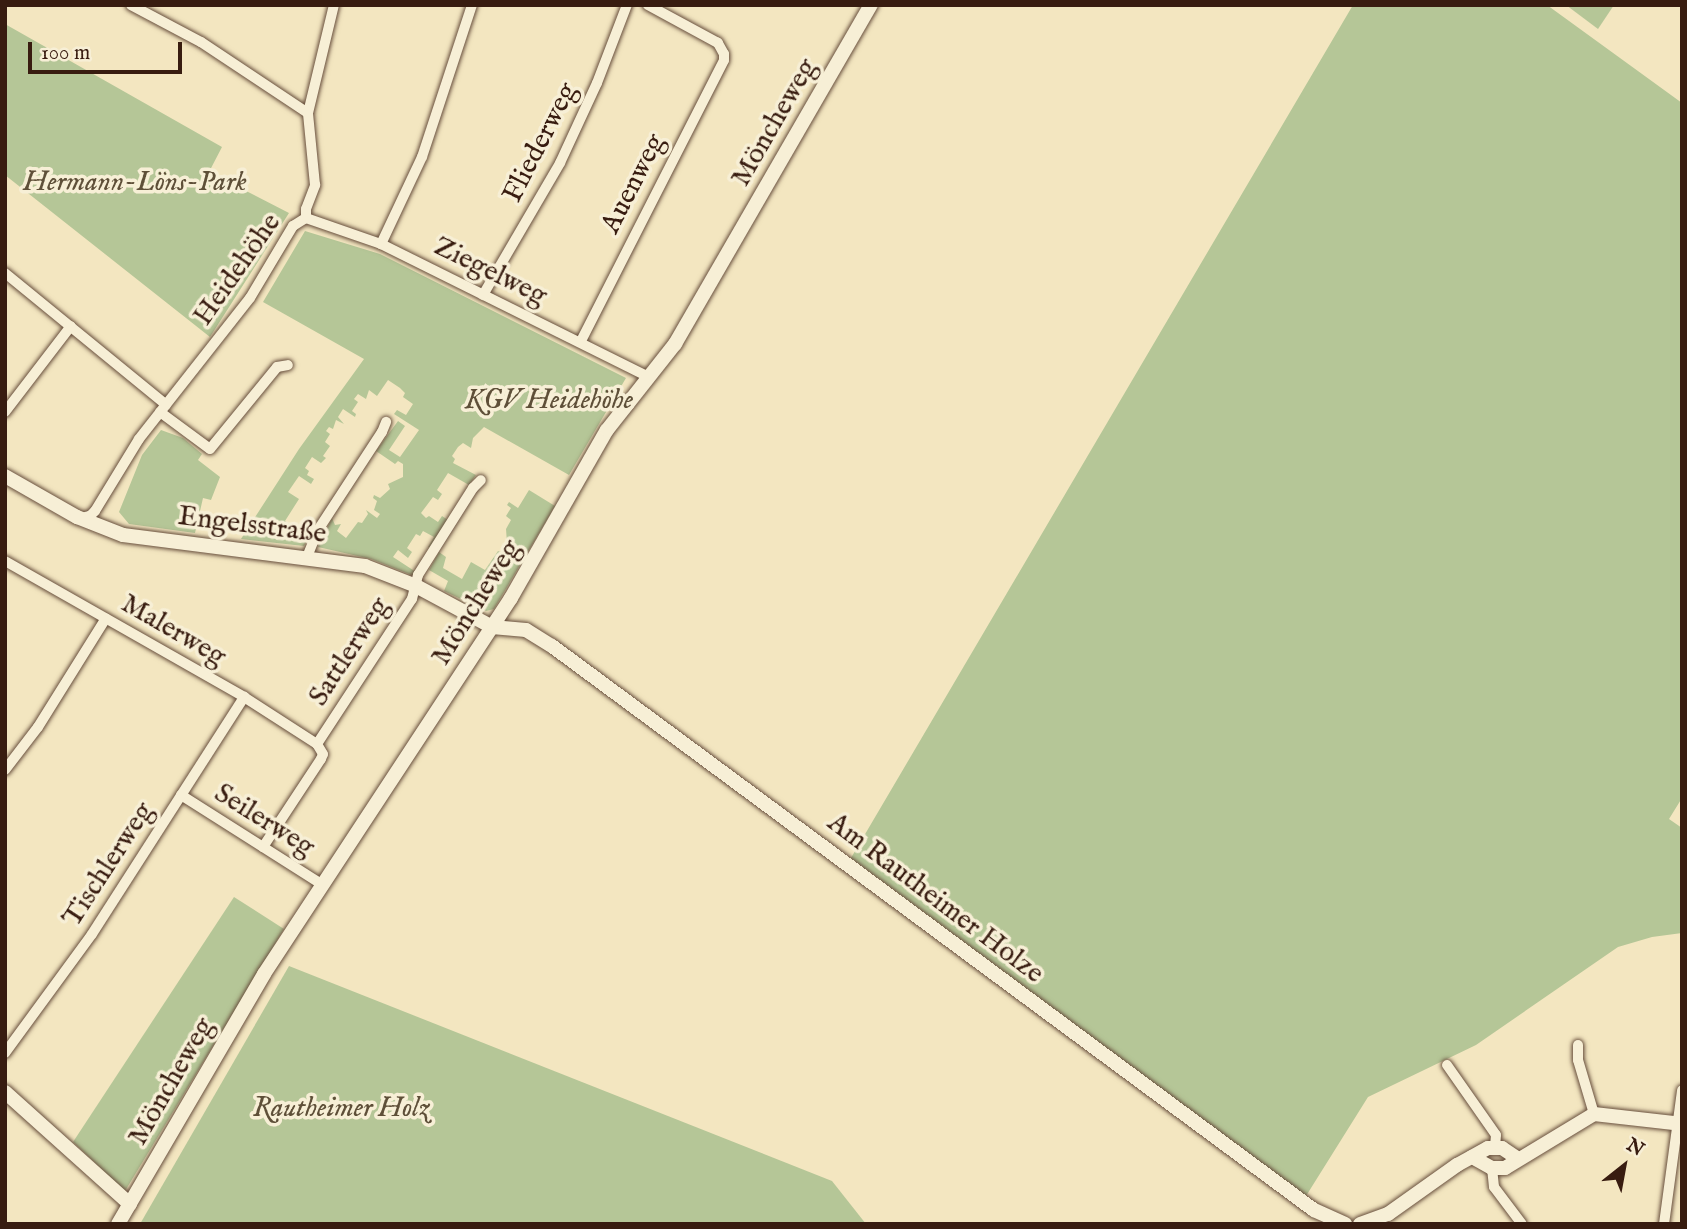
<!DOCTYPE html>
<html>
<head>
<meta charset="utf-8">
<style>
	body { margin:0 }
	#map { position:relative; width:1687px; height:1229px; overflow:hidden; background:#f3e6c0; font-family:"IM FELL English",serif }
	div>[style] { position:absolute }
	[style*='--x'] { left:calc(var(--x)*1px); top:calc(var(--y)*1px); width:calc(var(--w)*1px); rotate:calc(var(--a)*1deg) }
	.green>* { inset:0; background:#b5c697 }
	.roads { filter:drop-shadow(0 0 2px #674e3c) drop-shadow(0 0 2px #674e3c) }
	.street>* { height:10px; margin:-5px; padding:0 5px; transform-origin:5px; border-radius:5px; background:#f7efd6 }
	.secondary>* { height:14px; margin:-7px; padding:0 7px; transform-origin:7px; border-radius:7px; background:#f7efd6 }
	span { translate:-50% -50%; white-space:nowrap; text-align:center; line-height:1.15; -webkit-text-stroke:7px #f7efd6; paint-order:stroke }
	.street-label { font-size:28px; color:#381c10 }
	.park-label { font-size:28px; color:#5e4f38; font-style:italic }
	.frame { position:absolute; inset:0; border:7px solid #381c10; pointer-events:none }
	.north { position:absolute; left:1589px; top:1131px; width:70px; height:70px; -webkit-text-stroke:5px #f7efd6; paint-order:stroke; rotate:31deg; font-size:19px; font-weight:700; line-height:28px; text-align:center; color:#381c10 }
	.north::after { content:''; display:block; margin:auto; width:24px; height:32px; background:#381c10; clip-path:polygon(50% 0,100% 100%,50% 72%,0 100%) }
	.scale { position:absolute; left:28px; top:42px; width:154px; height:32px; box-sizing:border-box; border:4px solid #381c10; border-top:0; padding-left:9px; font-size:21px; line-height:24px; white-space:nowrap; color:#381c10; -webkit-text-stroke:5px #f7efd6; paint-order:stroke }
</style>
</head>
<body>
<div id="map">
	<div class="green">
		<i style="clip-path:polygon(1353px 5px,1547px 5px,1682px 103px,1682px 798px,1669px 819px,1682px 828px,1682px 933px,1652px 937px,1618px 947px,1476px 1045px,1368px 1097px,1306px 1196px,851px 858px)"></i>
		<i style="clip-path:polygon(1566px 5px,1614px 5px,1598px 29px)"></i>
		<i style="clip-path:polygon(5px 24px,222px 147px,209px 172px,289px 213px,210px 337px,5px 175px)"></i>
		<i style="clip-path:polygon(305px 231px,380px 254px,626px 378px,569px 475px,484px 427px,473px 438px,471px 448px,463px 443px,458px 447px,452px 456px,455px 459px,453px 463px,476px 475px,469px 485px,448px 473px,437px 490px,442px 494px,438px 500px,433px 497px,421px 513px,426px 518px,429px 516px,438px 522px,442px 516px,448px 520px,430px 548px,428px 547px,434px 537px,423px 531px,420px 536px,416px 534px,407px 548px,412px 552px,408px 558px,398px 550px,393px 557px,416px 572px,414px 576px,371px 559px,318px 547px,332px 518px,335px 525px,341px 524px,337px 531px,346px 538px,358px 522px,362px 523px,368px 514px,366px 510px,377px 518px,380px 514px,374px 510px,377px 501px,373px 498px,374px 495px,380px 498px,390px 489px,388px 484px,403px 477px,403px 464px,398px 461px,395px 464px,376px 451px,398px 421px,405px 426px,389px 450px,400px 457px,419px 430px,394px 414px,397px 410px,406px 415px,413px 404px,403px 397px,405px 393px,400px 388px,388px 380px,377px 396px,369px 390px,366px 399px,358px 394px,354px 399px,358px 402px,352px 411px,356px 414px,355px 417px,343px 409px,338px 417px,344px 424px,336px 420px,333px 429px,329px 427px,326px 431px,330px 434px,325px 442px,330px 446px,323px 456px,326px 458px,321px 463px,312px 457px,305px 468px,309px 471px,307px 475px,314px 479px,311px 484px,299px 476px,288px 492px,299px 499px,285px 521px,300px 530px,308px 519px,316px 524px,304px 546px,241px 539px,299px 449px,364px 359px,263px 302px)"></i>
		<i style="clip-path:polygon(161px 430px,183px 438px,202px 454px,198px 460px,220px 477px,211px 500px,203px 498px,195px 533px,129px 524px,119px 512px,142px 455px)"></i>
		<i style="clip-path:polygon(529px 490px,555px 506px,494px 609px,486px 611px,444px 591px,448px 581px,429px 570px,439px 552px,446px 557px,443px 568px,462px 579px,471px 562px,485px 570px,498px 551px,501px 552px,507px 543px,506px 529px,511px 520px,506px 516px,511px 508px,507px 505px,509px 502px,518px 508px)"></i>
		<i style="clip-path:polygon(234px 897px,284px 929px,125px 1191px,73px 1142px)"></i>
		<i style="clip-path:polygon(289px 966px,832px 1181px,866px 1224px,140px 1224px)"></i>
	</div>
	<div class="roads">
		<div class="street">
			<i style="--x:131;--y:5;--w:79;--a:27.9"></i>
			<i style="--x:201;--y:42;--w:128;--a:33.6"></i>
			<i style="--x:306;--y:218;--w:79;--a:19.1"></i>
			<i style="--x:381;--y:244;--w:299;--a:26.4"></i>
			<i style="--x:306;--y:218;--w:9;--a:-90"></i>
			<i style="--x:306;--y:209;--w:26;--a:-69"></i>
			<i style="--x:315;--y:185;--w:72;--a:-95.6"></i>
			<i style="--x:308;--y:113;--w:111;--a:-76.5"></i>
			<i style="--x:381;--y:244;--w:96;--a:-64.8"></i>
			<i style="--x:422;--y:157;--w:160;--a:-71.8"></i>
			<i style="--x:5;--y:273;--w:208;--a:39.3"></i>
			<i style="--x:483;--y:295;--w:153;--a:-59.7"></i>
			<i style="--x:560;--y:163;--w:88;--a:-65.2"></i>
			<i style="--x:597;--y:83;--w:84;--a:-69"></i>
			<i style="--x:581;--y:341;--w:315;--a:-63"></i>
			<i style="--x:724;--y:60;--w:6;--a:-90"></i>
			<i style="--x:724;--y:54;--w:13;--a:-119"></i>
			<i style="--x:718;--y:43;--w:80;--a:-151.5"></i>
			<i style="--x:5;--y:412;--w:108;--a:-52.5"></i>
			<i style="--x:160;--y:412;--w:62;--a:36.5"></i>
			<i style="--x:210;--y:449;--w:106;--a:-50.7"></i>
			<i style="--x:277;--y:367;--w:11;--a:-10"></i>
			<i style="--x:81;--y:518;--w:9;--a:-13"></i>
			<i style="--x:90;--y:516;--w:7;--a:-45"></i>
			<i style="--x:95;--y:511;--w:84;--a:-58.6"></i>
			<i style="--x:139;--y:439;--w:179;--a:-51.8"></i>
			<i style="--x:250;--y:298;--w:84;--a:-59.2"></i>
			<i style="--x:293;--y:226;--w:15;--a:-32"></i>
			<i style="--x:307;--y:557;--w:29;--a:-68"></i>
			<i style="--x:318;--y:530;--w:117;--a:-56.9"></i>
			<i style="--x:382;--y:432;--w:11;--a:-68"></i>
			<i style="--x:5;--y:561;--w:275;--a:29.6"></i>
			<i style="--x:244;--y:697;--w:87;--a:32.8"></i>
			<i style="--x:5;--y:770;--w:54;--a:-52.5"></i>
			<i style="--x:38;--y:727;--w:128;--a:-58"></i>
			<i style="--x:181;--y:795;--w:168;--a:32.4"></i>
			<i style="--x:263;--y:847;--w:105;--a:-56.6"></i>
			<i style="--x:321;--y:759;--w:5;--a:-68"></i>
			<i style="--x:323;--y:754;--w:12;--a:-121"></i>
			<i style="--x:317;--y:744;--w:173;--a:-56.8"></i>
			<i style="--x:412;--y:599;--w:25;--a:-76"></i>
			<i style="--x:418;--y:575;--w:103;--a:-57.7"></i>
			<i style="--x:473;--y:488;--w:11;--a:-45"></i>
			<i style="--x:1578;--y:1045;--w:15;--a:90"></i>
			<i style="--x:1578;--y:1060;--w:56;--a:73.5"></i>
			<i style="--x:5;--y:1053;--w:147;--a:-53.8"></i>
			<i style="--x:92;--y:934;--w:282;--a:-57.3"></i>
			<i style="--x:1447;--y:1065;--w:85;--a:55"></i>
			<i style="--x:1496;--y:1135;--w:11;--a:95"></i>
			<i style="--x:1492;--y:1168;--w:19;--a:84"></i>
			<i style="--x:1494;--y:1187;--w:46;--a:52.9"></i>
			<i style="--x:1664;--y:1224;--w:135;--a:-82.3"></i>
		</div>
		<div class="secondary">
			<i style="--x:5;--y:476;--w:83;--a:29.7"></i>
			<i style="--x:77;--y:517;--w:49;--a:21.4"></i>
			<i style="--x:123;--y:535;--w:244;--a:7.3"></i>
			<i style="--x:365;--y:566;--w:55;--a:21.4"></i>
			<i style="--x:416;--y:586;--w:86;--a:28.3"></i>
			<i style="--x:492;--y:627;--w:34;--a:5"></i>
			<i style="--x:526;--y:630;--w:31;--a:32"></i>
			<i style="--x:552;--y:646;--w:948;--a:36.51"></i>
			<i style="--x:1314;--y:1210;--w:34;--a:24"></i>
			<i style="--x:5;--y:1092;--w:168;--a:41.9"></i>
			<i style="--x:1472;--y:1157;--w:23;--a:29"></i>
			<i style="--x:1492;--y:1168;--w:13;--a:0"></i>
			<i style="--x:1505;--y:1168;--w:104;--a:-31.2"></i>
			<i style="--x:1594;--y:1114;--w:89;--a:6.5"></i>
			<i style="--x:118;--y:1224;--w:290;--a:-59.7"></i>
			<i style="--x:264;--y:974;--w:450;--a:-56.7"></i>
			<i style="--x:511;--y:598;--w:193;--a:-60.3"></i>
			<i style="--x:607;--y:430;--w:110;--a:-51.7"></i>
			<i style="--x:675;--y:344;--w:392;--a:-60"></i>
			<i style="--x:1360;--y:1224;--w:30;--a:-20"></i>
			<i style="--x:1388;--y:1214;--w:85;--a:-35.4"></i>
			<i style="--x:1457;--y:1165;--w:35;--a:-29"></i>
			<i style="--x:1488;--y:1148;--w:14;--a:0"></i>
			<i style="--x:1502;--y:1148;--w:18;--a:34"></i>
		</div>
	</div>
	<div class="street-label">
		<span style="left:775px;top:123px;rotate:-60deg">Möncheweg</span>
		<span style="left:541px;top:143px;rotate:-63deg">Fliederweg</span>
		<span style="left:634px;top:184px;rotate:-63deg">Auenweg</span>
		<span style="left:238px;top:270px;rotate:-55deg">Heidehöhe</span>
		<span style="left:490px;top:272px;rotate:26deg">Ziegelweg</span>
		<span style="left:252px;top:526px;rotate:7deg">Engelsstraße</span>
		<span style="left:477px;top:603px;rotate:-58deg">Möncheweg</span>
		<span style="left:173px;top:631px;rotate:30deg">Malerweg</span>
		<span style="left:350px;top:652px;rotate:-57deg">Sattlerweg</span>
		<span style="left:264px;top:821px;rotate:32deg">Seilerweg</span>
		<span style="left:109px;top:865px;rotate:-57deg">Tischlerweg</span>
		<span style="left:935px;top:899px;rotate:37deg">Am Rautheimer Holze</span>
		<span style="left:172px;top:1082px;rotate:-60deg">Möncheweg</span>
	</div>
	<div class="park-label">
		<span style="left:135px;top:183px">Hermann-Löns-Park</span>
		<span style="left:549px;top:401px">KGV Heidehöhe</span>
		<span style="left:341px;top:1109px">Rautheimer Holz</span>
	</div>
	<div class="frame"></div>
	<div class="north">N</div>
	<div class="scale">100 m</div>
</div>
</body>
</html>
